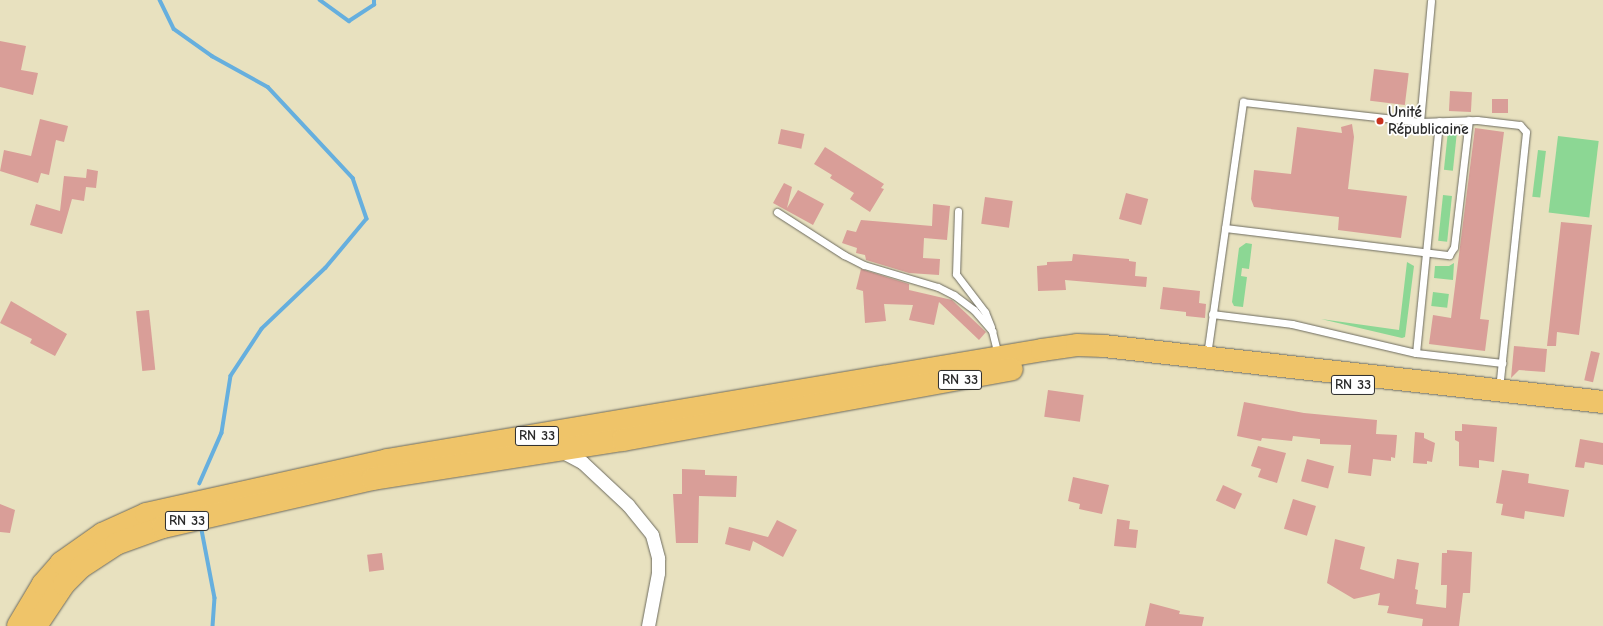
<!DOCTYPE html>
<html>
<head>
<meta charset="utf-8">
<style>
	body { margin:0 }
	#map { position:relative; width:1603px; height:626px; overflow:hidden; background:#e8e1bf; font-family:"Comic Neue",sans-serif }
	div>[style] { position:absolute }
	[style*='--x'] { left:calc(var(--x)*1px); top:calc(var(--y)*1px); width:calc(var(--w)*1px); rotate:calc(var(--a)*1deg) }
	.green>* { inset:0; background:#8cd794; transform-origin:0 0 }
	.stream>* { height:3.5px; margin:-1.75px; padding:0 1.75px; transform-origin:1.75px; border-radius:1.75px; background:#66afde }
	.building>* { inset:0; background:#d99e98; transform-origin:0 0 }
	.roads { filter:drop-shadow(0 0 1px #6d6b5f) drop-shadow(0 0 1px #6d6b5f) }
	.service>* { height:7px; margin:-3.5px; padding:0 3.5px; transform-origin:3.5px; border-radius:3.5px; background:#fff }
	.minor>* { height:13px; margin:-6.5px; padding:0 6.5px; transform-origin:6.5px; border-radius:6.5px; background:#fff }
	.trunk>* { height:22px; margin:-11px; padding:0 11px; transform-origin:11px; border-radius:11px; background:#efc469 }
	.dots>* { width:11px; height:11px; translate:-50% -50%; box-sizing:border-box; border:2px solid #fff; border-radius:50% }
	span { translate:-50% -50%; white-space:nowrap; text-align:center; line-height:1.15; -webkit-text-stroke:3.5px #fff; paint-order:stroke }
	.shield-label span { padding:1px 3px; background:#fff; border:1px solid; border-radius:3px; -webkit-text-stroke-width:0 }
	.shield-label { font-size:14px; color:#2b2b2b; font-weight:700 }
	.poi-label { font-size:15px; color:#2b2b2b; font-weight:700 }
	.left { translate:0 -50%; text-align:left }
</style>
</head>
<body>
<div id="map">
	<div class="green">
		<i style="left:1448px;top:131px;width:9px;height:39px;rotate:6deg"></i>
		<i style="left:1558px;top:136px;width:41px;height:77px;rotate:7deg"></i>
		<i style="left:1538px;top:150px;width:8px;height:47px;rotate:7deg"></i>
		<i style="left:1443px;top:195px;width:9px;height:46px;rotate:6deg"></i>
		<i style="clip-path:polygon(1246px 243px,1252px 244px,1249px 269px,1242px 268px,1241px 276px,1247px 277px,1243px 307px,1234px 306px,1232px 302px,1239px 248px)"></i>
		<i style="clip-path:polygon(1407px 262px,1414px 266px,1405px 337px,1402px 338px,1321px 319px,1399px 330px)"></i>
		<i style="clip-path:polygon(1454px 263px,1453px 280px,1434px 278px,1435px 266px,1449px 266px)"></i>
		<i style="left:1433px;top:292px;width:16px;height:14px;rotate:7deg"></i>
	</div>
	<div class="stream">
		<i style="--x:160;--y:0;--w:32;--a:64"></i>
		<i style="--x:174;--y:29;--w:47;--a:35.4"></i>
		<i style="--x:212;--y:56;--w:64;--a:29"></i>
		<i style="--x:268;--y:87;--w:125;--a:47"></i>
		<i style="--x:353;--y:178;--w:43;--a:71.1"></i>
		<i style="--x:367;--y:219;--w:64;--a:129.9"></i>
		<i style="--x:326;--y:268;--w:88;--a:136.4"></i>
		<i style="--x:262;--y:329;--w:56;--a:123.4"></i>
		<i style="--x:231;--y:376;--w:58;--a:99"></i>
		<i style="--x:222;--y:433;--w:55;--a:113.7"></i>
		<i style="--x:320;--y:0;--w:36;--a:36"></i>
		<i style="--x:349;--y:21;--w:30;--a:-33"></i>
		<i style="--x:374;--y:5;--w:5;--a:-90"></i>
		<i style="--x:202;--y:530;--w:69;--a:79.2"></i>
		<i style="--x:215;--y:598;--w:28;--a:94"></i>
	</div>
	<div class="building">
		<i style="clip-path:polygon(0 41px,26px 46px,21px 70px,38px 73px,33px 95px,0 87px)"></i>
		<i style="left:1374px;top:69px;width:35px;height:32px;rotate:7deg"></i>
		<i style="left:1450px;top:91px;width:22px;height:20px;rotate:3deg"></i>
		<i style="left:1492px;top:99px;width:16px;height:14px"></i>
		<i style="clip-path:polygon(40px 119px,68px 126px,64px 142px,56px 140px,49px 175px,41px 173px,38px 183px,0 171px,4px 150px,31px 156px)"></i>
		<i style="clip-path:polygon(1352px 124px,1354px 137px,1348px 189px,1407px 196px,1401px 238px,1338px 230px,1339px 217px,1254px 207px,1251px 199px,1254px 170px,1291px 174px,1297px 127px,1342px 133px,1341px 127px)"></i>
		<i style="clip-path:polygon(1475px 128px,1504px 132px,1480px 319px,1489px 320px,1485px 351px,1429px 344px,1433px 315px,1451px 318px)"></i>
		<i style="left:781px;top:129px;width:24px;height:15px;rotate:12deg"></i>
		<i style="clip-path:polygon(825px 147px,884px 184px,881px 188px,884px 189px,870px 212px,850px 199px,854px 193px,830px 178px,832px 175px,814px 164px)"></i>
		<i style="clip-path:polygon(87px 169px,98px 171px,96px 188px,86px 187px,84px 201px,72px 199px,62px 234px,30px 225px,36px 204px,60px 211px,64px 176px,86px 178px)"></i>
		<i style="clip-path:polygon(784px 183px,792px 187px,787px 208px,798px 190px,824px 204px,813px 225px,773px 203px)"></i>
		<i style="left:1126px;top:193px;width:23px;height:27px;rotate:15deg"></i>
		<i style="left:985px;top:197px;width:28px;height:27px;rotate:8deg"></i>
		<i style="clip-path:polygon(933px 204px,950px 206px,947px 240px,924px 238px,923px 258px,940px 259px,939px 275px,909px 273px,866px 260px,865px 255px,856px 253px,857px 248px,842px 243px,847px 230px,856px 232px,861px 220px,932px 226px)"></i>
		<i style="clip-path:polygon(1561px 222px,1592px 225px,1579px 335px,1557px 332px,1556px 346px,1547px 346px)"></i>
		<i style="clip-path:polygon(1073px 254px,1129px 259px,1129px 261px,1136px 262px,1135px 276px,1147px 277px,1146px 287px,1065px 280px,1066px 290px,1038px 291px,1037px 266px,1047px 265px,1047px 262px,1072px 261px)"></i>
		<i style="clip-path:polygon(861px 269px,909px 284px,909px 290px,952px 300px,986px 332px,979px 340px,939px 302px,934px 325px,909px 320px,913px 305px,884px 304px,886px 321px,865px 323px,863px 291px,856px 289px)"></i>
		<i style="clip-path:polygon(1163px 287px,1200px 291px,1199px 303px,1206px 304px,1205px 318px,1186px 316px,1186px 312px,1160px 309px)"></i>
		<i style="clip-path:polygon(11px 301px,67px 334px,55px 356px,30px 343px,32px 339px,0 323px)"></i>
		<i style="left:149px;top:310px;width:60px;height:13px;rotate:84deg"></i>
		<i style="clip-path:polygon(1514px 346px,1547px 349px,1545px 372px,1519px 370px,1511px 378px)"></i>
		<i style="left:1591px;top:351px;width:9px;height:30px;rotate:13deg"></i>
		<i style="left:1048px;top:390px;width:36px;height:27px;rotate:8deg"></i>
		<i style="clip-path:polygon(1244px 402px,1304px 413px,1377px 420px,1376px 434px,1397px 435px,1395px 458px,1391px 457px,1391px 461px,1373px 459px,1371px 476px,1348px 473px,1351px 445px,1320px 444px,1320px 439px,1293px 436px,1292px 441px,1262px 438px,1261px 441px,1237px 436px)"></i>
		<i style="clip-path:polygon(1462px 424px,1497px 427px,1494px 462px,1479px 460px,1479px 468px,1459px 466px,1459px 442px,1455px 440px,1455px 431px,1462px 431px)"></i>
		<i style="clip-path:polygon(1415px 432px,1424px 433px,1424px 438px,1435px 443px,1432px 462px,1427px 461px,1427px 464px,1413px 463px)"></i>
		<i style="clip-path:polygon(1580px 439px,1603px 443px,1603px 465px,1585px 462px,1584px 468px,1575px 467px)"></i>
		<i style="clip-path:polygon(1258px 446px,1286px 453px,1277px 483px,1258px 477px,1261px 469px,1251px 466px)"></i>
		<i style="left:1307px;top:459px;width:28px;height:23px;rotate:15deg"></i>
		<i style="clip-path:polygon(682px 469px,705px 470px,705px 475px,737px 476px,736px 497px,699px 496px,698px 543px,676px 543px,673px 494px,682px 494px)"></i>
		<i style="clip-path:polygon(1502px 470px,1529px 474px,1528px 483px,1569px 490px,1564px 517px,1525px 511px,1524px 519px,1501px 515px,1503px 504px,1496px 503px)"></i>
		<i style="clip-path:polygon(1073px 477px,1109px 485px,1102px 514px,1079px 509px,1080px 504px,1068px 501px)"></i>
		<i style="left:1223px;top:485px;width:21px;height:17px;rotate:25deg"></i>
		<i style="left:1293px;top:499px;width:24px;height:31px;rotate:17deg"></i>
		<i style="clip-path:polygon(0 504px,15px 510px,10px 533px,0 532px)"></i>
		<i style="clip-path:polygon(1117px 519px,1130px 521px,1129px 529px,1138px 530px,1136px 548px,1114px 546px)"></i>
		<i style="clip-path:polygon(777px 520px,797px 530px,783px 557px,753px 541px,750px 551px,725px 544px,729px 527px,768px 537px)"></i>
		<i style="clip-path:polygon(1335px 539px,1365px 547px,1360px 569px,1394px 579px,1397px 559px,1419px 563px,1415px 589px,1418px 590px,1416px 604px,1446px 608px,1447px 585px,1441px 585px,1442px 553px,1447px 553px,1447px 550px,1472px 552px,1470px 593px,1463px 593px,1459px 626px,1422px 626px,1423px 619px,1387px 613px,1389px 606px,1378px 605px,1380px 593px,1354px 599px,1327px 583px)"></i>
		<i style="left:382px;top:553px;width:17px;height:15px;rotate:83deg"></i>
		<i style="clip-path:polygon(1150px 603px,1180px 611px,1179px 614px,1204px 617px,1202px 626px,1145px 626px)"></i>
	</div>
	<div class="roads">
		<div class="service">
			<i style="--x:1431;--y:1;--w:121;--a:95.2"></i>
			<i style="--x:1420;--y:122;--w:57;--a:-2"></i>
			<i style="--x:1477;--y:120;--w:43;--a:6.6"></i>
			<i style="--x:1520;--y:125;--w:9;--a:49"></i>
			<i style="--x:1526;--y:132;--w:257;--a:96"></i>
			<i style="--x:958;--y:211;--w:63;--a:91.8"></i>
			<i style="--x:956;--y:274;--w:48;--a:52.7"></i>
			<i style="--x:985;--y:312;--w:16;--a:68"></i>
			<i style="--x:777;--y:212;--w:80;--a:32.7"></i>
			<i style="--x:844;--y:255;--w:22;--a:27"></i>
			<i style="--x:864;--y:265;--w:77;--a:16.6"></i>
			<i style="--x:938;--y:287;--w:18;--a:27"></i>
			<i style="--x:954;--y:295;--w:25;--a:37"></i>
			<i style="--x:974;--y:310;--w:28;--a:49"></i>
			<i style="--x:992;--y:331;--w:25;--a:76"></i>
			<i style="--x:1225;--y:228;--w:226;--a:6.9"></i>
			<i style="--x:1449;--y:255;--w:9;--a:-58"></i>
			<i style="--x:1454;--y:247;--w:128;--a:-83.3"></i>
			<i style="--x:1212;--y:314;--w:81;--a:7.1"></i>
			<i style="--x:1292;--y:324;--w:127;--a:13.2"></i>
			<i style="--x:1416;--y:353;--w:87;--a:6.6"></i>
			<i style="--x:1416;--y:353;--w:233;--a:-84.3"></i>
			<i style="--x:1207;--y:355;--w:256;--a:-81.9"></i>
			<i style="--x:1243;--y:102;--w:178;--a:6.4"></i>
		</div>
		<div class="minor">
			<i style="--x:561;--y:451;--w:24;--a:28"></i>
			<i style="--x:582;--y:462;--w:63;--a:43.1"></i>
			<i style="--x:628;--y:505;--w:38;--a:51"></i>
			<i style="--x:652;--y:535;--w:24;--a:75"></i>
			<i style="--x:658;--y:558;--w:15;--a:90"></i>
			<i style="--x:658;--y:573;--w:54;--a:100.7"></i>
		</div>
		<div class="trunk">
			<i style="--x:18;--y:626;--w:49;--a:-59.2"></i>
			<i style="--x:43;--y:584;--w:28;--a:-49"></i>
			<i style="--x:61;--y:563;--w:50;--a:-35.3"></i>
			<i style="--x:102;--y:534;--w:48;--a:-24.4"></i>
			<i style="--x:146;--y:514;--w:247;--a:-12.6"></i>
			<i style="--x:387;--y:460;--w:664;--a:-9.53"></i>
			<i style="--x:1042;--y:350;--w:35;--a:-8"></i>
			<i style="--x:1077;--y:345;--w:27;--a:2"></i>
			<i style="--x:1104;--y:346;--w:502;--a:6.4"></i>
			<i style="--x:36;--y:626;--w:50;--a:-56.3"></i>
			<i style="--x:64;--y:584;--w:24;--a:-45"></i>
			<i style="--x:81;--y:567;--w:42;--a:-33.3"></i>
			<i style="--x:116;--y:544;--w:50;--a:-19.9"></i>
			<i style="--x:163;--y:527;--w:215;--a:-12.9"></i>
			<i style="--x:373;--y:479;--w:253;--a:-8.9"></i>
			<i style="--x:623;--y:440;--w:395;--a:-10.3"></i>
		</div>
	</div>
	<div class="dots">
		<i style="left:1380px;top:121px;background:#c8321e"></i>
	</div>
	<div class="shield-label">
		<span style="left:960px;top:380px">RN 33</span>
		<span style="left:1353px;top:385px">RN 33</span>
		<span style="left:537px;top:436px">RN 33</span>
		<span style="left:187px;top:521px">RN 33</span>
	</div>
	<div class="poi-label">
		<span class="left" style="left:1388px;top:121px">Unité<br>Républicaine</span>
	</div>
</div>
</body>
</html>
